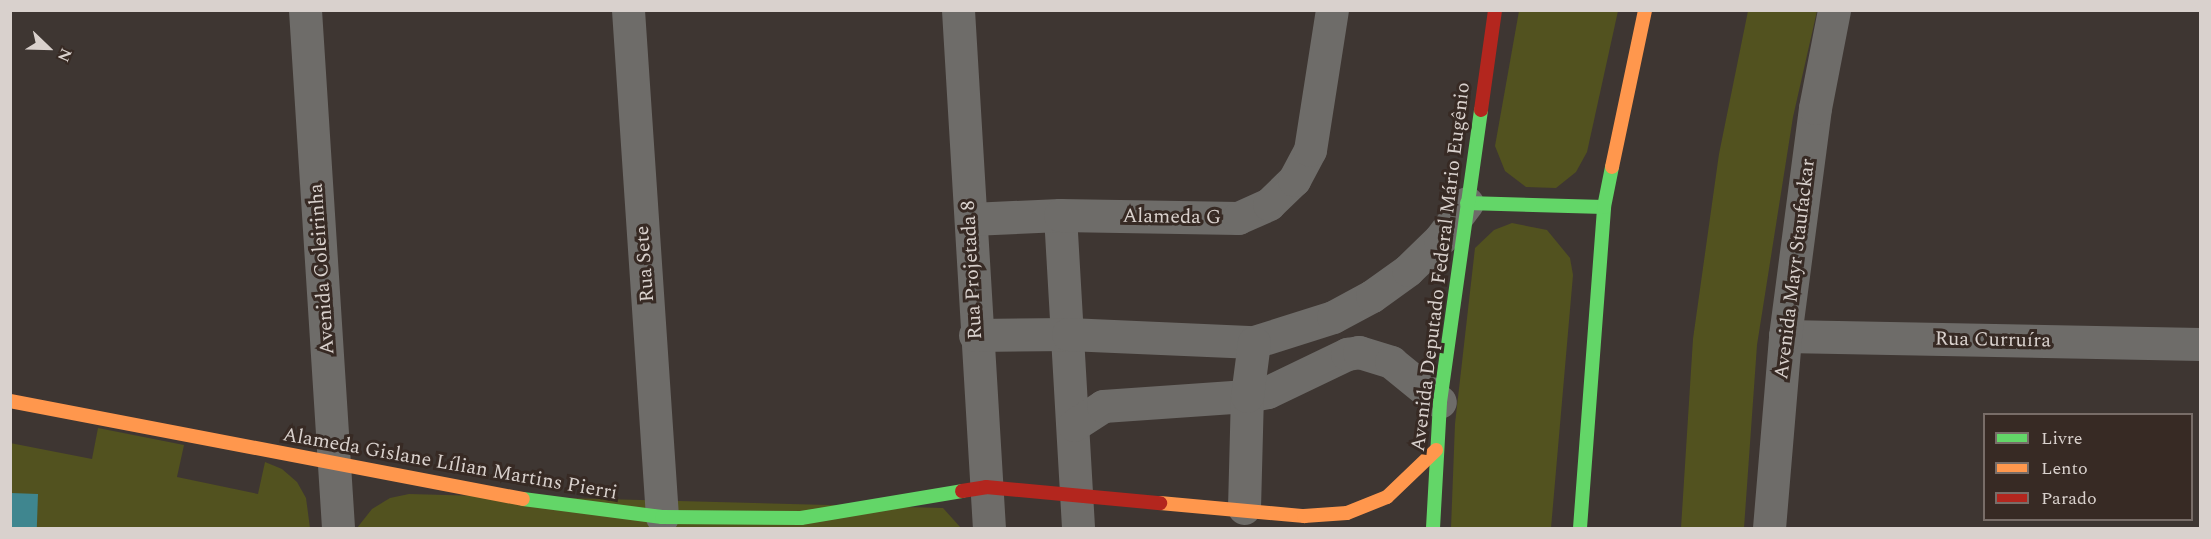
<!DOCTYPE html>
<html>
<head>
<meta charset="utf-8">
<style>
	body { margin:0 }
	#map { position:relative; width:2211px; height:539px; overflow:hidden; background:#3e3632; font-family:Spectral,serif }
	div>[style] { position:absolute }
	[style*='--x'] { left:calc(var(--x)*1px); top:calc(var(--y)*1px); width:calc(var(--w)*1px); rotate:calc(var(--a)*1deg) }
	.green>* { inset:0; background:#52521f }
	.water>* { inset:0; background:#3f868f; transform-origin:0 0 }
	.street>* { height:33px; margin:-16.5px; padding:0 16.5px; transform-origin:16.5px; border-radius:16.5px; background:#6e6c69 }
	.fast>* { height:14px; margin:-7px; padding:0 7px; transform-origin:7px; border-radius:7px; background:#63d668 }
	.slow>* { height:14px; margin:-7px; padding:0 7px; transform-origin:7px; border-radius:7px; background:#ff974d }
	.jam>* { height:14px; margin:-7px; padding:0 7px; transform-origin:7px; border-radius:7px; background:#b3261e }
	span { translate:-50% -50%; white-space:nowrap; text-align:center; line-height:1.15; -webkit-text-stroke:6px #372a24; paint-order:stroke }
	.street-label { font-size:20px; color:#d9d1cd }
	.frame { position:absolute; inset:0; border:12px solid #d9d1cd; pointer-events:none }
	.legend { position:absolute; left:1983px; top:413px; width:210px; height:108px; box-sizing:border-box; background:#372a24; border:2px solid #786d68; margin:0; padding:8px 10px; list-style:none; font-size:18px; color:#d9d1cd }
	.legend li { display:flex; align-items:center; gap:12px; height:30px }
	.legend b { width:30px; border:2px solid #786d68 }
	.north { position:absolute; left:18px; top:18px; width:60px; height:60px; -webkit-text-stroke:4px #372a24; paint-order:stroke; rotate:113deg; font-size:16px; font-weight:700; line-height:24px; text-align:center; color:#d9d1cd }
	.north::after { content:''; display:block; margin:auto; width:21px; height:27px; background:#d9d1cd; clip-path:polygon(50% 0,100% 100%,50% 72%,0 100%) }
</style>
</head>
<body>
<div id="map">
	<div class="green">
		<i style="clip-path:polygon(1519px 11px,1618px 11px,1587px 152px,1576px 172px,1556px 188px,1526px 187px,1505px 171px,1495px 146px)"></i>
		<i style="clip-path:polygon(1748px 11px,1817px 11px,1793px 117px,1757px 345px,1744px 528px,1681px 528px,1693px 339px,1719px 154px)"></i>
		<i style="clip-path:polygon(1512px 223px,1547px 230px,1570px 258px,1573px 275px,1551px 528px,1451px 528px,1455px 424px,1475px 248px,1494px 230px)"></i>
		<i style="clip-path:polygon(98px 428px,184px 445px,177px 477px,258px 494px,265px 462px,282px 469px,297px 482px,306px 498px,310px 528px,11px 528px,10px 443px,92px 459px)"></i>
		<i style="clip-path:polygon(409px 494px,943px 508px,961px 528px,357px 528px,372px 509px,390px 498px)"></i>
	</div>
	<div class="water">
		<i style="left:11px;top:493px;width:27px;height:35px;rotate:2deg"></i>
	</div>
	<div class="street">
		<i style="--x:305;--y:10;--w:519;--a:86.35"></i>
		<i style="--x:628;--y:10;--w:508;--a:86.16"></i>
		<i style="--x:958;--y:10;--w:519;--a:86.58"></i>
		<i style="--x:1060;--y:215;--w:314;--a:86.7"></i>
		<i style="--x:971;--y:219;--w:89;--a:-2.6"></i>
		<i style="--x:1060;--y:215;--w:178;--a:1"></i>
		<i style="--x:1238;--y:218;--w:34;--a:-24"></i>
		<i style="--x:1269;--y:204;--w:35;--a:-44"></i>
		<i style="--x:1294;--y:180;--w:34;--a:-62"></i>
		<i style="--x:1310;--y:150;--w:142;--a:-81.1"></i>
		<i style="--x:975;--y:335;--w:93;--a:-0.6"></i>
		<i style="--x:1068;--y:334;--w:186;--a:2.5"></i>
		<i style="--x:1254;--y:342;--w:83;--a:-17.6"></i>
		<i style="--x:1333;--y:317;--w:44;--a:-28.3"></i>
		<i style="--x:1372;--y:296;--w:44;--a:-35.8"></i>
		<i style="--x:1408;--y:270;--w:45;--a:-44.1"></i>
		<i style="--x:1440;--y:239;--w:45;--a:-53.1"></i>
		<i style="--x:1785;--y:336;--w:415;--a:1.1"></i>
		<i style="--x:1074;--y:425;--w:35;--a:-33"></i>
		<i style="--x:1103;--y:406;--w:144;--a:-4"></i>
		<i style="--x:1247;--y:396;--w:21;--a:-11"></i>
		<i style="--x:1268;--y:392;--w:88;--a:-25.7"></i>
		<i style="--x:1347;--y:354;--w:12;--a:-9"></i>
		<i style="--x:1359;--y:352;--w:34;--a:17"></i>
		<i style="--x:1391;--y:362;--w:63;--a:39.2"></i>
		<i style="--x:1244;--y:508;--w:112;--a:-88.5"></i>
		<i style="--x:1247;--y:396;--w:54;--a:-82.6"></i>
		<i style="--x:1769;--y:528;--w:193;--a:-85.2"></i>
		<i style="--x:1785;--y:336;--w:230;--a:-82.5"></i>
		<i style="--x:1815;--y:108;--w:100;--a:-79"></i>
	</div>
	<div class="fast">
		<i style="--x:1467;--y:203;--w:137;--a:1.7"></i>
		<i style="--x:523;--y:499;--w:140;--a:7.4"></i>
		<i style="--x:662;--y:517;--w:139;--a:0.4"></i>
		<i style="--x:801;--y:518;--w:163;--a:-9.5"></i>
		<i style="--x:1433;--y:528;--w:126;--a:-86.8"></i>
		<i style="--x:1440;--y:402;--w:295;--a:-82"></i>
		<i style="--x:1580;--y:528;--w:322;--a:-85.7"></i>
		<i style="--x:1604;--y:207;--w:41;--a:-78.7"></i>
	</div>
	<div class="slow">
		<i style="--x:1612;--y:167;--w:160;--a:-78.1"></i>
		<i style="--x:10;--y:401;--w:522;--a:10.82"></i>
		<i style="--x:1160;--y:503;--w:145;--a:5.2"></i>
		<i style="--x:1304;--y:516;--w:43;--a:-4"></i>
		<i style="--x:1347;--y:513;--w:43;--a:-21.8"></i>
		<i style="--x:1387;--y:497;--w:68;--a:-43.8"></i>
	</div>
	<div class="jam">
		<i style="--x:1481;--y:110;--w:101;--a:-82"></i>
		<i style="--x:962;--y:491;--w:24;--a:-9"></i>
		<i style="--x:986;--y:487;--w:175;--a:5.3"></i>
	</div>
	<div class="street-label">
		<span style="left:1172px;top:217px;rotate:1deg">Alameda G</span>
		<span style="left:645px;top:264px;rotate:-94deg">Rua Sete</span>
		<span style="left:1441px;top:267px;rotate:-83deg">Avenida Deputado Federal Mário Eugênio</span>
		<span style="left:322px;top:269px;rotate:-94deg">Avenida Coleirinha</span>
		<span style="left:1795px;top:269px;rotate:-83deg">Avenida Mayr Staufackar</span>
		<span style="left:972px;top:270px;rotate:-93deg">Rua Projetada 8</span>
		<span style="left:1993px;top:340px;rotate:1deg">Rua Curruíra</span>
		<span style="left:450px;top:464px;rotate:10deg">Alameda Gislane Lílian Martins Pierri</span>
	</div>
	<div class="frame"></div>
	<ul class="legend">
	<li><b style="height:8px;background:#63d668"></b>Livre</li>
	<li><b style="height:8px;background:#ff974d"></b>Lento</li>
	<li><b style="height:8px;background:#b3261e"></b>Parado</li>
	</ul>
	<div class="north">N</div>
</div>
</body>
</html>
